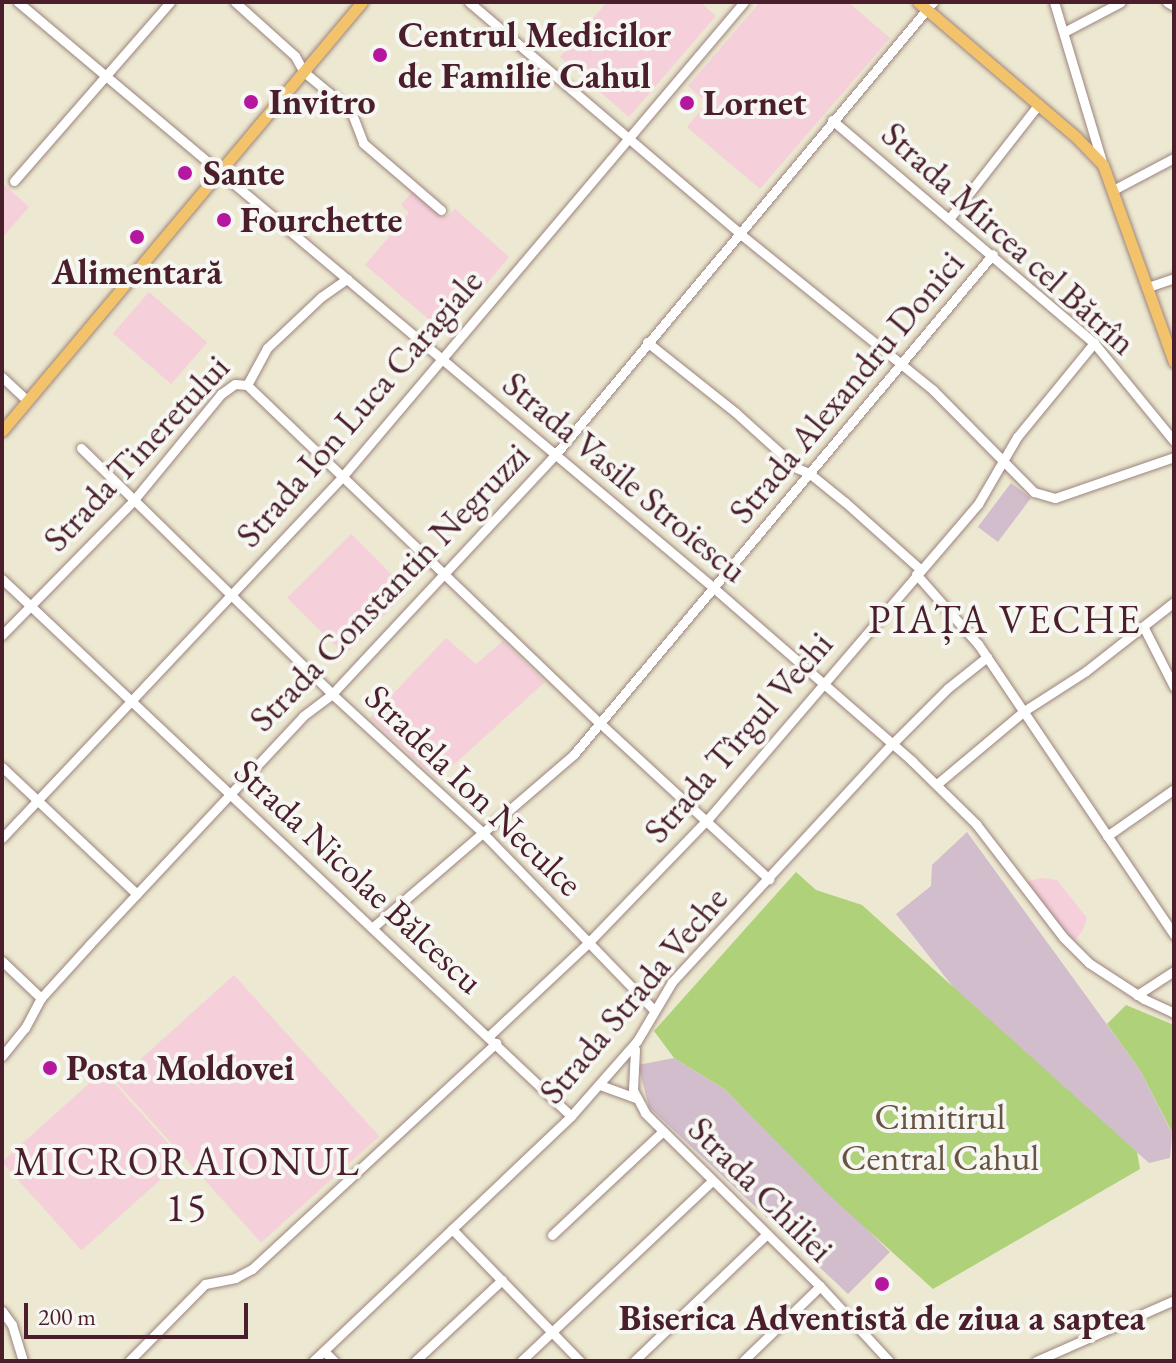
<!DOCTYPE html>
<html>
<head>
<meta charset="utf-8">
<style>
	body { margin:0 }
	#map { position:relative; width:1176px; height:1363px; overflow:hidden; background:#ede8d1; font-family:"EB Garamond",serif }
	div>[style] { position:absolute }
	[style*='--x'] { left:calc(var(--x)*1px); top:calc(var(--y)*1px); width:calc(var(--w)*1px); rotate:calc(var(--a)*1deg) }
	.built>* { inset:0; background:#f5cfda; transform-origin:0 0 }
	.industrial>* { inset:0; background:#d1bdcb; transform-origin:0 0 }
	.green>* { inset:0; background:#afd179 }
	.roads { filter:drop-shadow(0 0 2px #9c847e) drop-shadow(0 0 2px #9c847e) }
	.minor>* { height:9px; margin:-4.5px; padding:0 4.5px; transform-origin:4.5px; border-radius:4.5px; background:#fff }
	.major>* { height:11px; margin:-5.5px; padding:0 5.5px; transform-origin:5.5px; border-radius:5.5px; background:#f2c36a }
	.dots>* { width:22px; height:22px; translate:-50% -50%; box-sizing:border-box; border:4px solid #f6f6f2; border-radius:50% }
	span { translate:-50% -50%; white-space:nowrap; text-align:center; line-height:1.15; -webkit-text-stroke:8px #f6f6f2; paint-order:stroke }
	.poi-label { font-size:36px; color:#4a1f2b; font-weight:700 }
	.left { translate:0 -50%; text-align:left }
	.street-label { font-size:36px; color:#4a1f2b }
	.park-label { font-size:36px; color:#685442 }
	.quarter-label { font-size:40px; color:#4a1f2b; letter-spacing:2px }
	.frame { position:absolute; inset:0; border:4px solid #4a1f2b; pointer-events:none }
	.scale { position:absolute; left:24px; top:1303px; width:224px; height:36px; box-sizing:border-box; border:4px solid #4a1f2b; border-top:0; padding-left:10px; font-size:24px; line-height:28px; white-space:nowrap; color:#4a1f2b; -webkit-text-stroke:6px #f6f6f2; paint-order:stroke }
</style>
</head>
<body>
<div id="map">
	<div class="built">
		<i style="clip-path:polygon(607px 2px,700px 2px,716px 16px,629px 117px,560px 57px)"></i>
		<i style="clip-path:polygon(760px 2px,848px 2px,890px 38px,760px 189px,687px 127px,707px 103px,688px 86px)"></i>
		<i style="clip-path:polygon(2px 183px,29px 207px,2px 238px)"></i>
		<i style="clip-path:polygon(413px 191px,446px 217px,455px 209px,509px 257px,445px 333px,365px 265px,409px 213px,401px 205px)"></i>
		<i style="left:149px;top:292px;width:77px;height:55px;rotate:41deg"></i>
		<i style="left:351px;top:534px;width:81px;height:90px;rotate:45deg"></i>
		<i style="clip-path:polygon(446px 638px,476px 664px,503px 641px,545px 682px,437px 780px,370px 718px)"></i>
		<i style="clip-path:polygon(1041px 878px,1057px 880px,1087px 918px,1083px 930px,1072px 944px,1022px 883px)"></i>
		<i style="left:234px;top:975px;width:217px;height:159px;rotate:48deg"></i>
		<i style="left:103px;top:1071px;width:119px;height:136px;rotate:48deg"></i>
	</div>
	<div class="industrial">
		<i style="left:1011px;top:483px;width:25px;height:55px;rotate:37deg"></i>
		<i style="clip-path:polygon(967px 832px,1140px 1070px,1172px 1133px,1170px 1158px,1149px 1163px,957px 992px,896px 914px,931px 886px,932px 865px)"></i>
		<i style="clip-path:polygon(674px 1058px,726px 1090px,890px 1252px,848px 1294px,649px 1107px,638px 1065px)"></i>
	</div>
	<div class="green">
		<i style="clip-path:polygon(796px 872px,816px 890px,862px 905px,1137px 1152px,1140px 1169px,933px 1289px,829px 1195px,726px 1090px,674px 1058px,654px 1031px)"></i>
		<i style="clip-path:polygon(1126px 1005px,1174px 1025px,1174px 1136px,1140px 1070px,1107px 1024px)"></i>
	</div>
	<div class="roads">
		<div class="minor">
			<i style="--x:18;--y:2;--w:911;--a:40.1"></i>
			<i style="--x:715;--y:589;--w:262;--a:41.1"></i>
			<i style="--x:912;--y:761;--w:90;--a:44.5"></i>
			<i style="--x:976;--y:824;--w:143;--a:52.4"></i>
			<i style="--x:1063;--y:937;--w:37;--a:45"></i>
			<i style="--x:1089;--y:963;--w:66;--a:33.2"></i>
			<i style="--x:1144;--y:999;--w:33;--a:25"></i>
			<i style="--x:235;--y:2;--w:81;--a:42"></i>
			<i style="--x:295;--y:56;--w:18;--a:61"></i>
			<i style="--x:304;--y:72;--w:61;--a:39.7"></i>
			<i style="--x:351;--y:111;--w:34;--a:69"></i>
			<i style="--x:363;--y:143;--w:103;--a:40.7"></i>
			<i style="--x:469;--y:2;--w:354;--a:40.5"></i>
			<i style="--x:738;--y:232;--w:251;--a:39"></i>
			<i style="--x:933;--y:390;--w:144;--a:45.3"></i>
			<i style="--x:1034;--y:492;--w:22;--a:16"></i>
			<i style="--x:1055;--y:498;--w:126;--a:-19"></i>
			<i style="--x:1054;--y:2;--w:170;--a:73.3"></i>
			<i style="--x:1167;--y:2;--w:8;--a:30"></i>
			<i style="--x:1064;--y:32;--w:64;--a:-27.8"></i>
			<i style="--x:832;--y:120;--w:344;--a:40.4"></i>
			<i style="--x:1094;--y:343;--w:127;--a:50.8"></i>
			<i style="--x:14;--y:181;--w:237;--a:-48.9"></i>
			<i style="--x:1115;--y:189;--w:67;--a:-27.7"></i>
			<i style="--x:949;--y:219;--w:145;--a:-52"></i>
			<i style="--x:1148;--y:287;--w:28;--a:-19"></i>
			<i style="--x:647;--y:342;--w:112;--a:38.5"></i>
			<i style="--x:735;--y:412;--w:84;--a:42.1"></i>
			<i style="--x:797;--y:468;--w:13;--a:23"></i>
			<i style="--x:809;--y:473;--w:46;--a:38.9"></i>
			<i style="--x:845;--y:502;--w:101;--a:41.8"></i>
			<i style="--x:2;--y:377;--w:34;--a:43"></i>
			<i style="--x:247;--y:385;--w:490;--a:43.8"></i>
			<i style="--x:601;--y:724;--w:229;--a:42.7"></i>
			<i style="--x:81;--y:448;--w:351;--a:44.4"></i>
			<i style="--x:332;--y:694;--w:202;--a:42.6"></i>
			<i style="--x:481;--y:831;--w:248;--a:46"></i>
			<i style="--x:916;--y:574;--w:94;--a:48.5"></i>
			<i style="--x:978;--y:644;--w:351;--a:56"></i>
			<i style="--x:2;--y:579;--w:782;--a:43.34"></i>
			<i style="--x:1144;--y:628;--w:66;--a:63"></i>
			<i style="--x:2;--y:635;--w:187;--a:-45.6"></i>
			<i style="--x:133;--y:501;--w:139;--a:-50.6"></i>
			<i style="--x:221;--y:394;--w:17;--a:-36"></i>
			<i style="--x:235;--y:384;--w:12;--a:5"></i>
			<i style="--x:247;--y:385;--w:42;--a:-61.6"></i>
			<i style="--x:267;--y:348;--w:74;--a:-43.4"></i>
			<i style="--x:321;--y:297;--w:32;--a:-35"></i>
			<i style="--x:2;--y:767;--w:185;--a:43.3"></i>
			<i style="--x:937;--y:784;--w:114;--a:-40"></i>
			<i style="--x:1024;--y:711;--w:74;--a:-32.8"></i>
			<i style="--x:1086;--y:671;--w:112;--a:-38.1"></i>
			<i style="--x:1107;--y:836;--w:82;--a:-35"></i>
			<i style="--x:2;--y:838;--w:496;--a:-46.7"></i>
			<i style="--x:342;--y:477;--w:622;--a:-49.76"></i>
			<i style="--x:372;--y:928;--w:267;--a:-40.7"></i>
			<i style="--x:574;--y:754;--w:652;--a:-50.04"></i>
			<i style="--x:2;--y:961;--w:54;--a:43.5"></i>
			<i style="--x:1137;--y:995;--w:44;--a:-33"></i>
			<i style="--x:489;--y:1036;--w:139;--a:-43.2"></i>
			<i style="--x:590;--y:941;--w:170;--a:-46"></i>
			<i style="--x:708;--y:819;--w:415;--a:-49.4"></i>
			<i style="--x:978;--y:504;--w:78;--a:-59.8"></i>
			<i style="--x:1017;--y:437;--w:122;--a:-50.7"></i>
			<i style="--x:635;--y:1049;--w:41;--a:92.8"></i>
			<i style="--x:633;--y:1090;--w:26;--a:62"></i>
			<i style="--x:645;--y:1113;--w:246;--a:44.7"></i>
			<i style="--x:820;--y:1286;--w:102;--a:47.4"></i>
			<i style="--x:2;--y:1056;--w:36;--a:-51"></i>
			<i style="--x:25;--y:1028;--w:34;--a:-62"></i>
			<i style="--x:41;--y:998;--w:72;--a:-47.8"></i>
			<i style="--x:89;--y:945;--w:313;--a:-46.9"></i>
			<i style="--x:303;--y:716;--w:36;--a:-37"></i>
			<i style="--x:332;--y:694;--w:327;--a:-47"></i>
			<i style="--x:555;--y:455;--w:590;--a:-50.16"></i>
			<i style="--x:600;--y:1085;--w:38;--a:20"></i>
			<i style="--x:452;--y:1229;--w:184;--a:45.9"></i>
			<i style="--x:552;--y:1235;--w:152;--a:-43.1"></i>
			<i style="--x:2;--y:1311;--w:17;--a:54"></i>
			<i style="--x:12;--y:1325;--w:38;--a:73"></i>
			<i style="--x:324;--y:1351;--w:14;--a:45"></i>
			<i style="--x:129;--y:1361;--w:108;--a:-45.4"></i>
			<i style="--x:205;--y:1284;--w:31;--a:-11"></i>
			<i style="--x:235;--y:1278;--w:19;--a:-28"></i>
			<i style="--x:252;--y:1269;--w:333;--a:-42.8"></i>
			<i style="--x:313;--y:1361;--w:356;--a:-43.5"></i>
			<i style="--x:571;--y:1116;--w:100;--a:-48.7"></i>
			<i style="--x:637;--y:1041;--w:69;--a:-59.3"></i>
			<i style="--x:672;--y:982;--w:324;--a:-47.3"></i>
			<i style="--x:892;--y:744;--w:79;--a:-45"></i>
			<i style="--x:948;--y:688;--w:50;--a:-38.5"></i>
			<i style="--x:415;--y:1361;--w:119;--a:-43"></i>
			<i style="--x:521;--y:1361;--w:262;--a:-43.3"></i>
			<i style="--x:634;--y:1361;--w:184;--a:-43.7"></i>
			<i style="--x:743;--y:1361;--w:107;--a:-44.2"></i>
			<i style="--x:1036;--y:1361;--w:151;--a:-23.8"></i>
		</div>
		<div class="major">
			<i style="--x:918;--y:2;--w:209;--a:40.5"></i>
			<i style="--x:1077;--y:138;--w:37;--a:46"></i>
			<i style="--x:1103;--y:165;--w:209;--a:70.2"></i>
			<i style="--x:2;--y:431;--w:560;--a:-50"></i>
		</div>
	</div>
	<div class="dots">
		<i style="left:380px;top:55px;background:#b5179e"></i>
		<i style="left:251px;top:102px;background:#b5179e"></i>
		<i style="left:687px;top:103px;background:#b5179e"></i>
		<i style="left:185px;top:173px;background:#b5179e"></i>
		<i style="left:224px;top:220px;background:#b5179e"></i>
		<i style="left:137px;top:237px;background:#b5179e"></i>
		<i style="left:50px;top:1068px;background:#b5179e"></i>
		<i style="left:882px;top:1284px;background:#b5179e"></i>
	</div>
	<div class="poi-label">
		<span class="left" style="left:398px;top:55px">Centrul Medicilor<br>de Familie Cahul</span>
		<span class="left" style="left:269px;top:102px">Invitro</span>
		<span class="left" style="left:703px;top:103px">Lornet</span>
		<span class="left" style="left:203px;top:173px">Sante</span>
		<span class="left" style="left:240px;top:220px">Fourchette</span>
		<span style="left:137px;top:272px">Alimentară</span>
		<span class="left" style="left:66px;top:1068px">Posta Moldovei</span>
		<span style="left:882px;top:1318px">Biserica Adventistă de ziua a saptea</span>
	</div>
	<div class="street-label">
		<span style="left:1009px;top:238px;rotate:42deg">Strada Mircea cel Bătrîn</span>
		<span style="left:846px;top:387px;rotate:-50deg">Strada Alexandru Donici</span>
		<span style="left:359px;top:408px;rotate:-49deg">Strada Ion Luca Caragiale</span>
		<span style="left:136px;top:453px;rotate:-47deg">Strada Tineretului</span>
		<span style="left:625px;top:477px;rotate:40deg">Strada Vasile Stroiescu</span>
		<span style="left:389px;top:587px;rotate:-46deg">Strada Constantin Negruzzi</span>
		<span style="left:738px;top:737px;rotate:-49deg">Strada Tîrgul Vechi</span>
		<span style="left:474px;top:790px;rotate:44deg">Stradela Ion Neculce</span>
		<span style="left:359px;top:876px;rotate:43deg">Strada Nicolae Bălcescu</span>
		<span style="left:633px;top:995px;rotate:-50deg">Strada Strada Veche</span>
		<span style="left:761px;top:1189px;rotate:45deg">Strada Chiliei</span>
	</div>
	<div class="park-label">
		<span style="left:940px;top:1137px">Cimitirul<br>Central Cahul</span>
	</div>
	<div class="quarter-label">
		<span style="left:1005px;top:619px">PIAȚA VECHE</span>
		<span style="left:187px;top:1184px">MICRORAIONUL<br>15</span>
	</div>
	<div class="frame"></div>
	<div class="scale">200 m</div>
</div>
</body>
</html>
